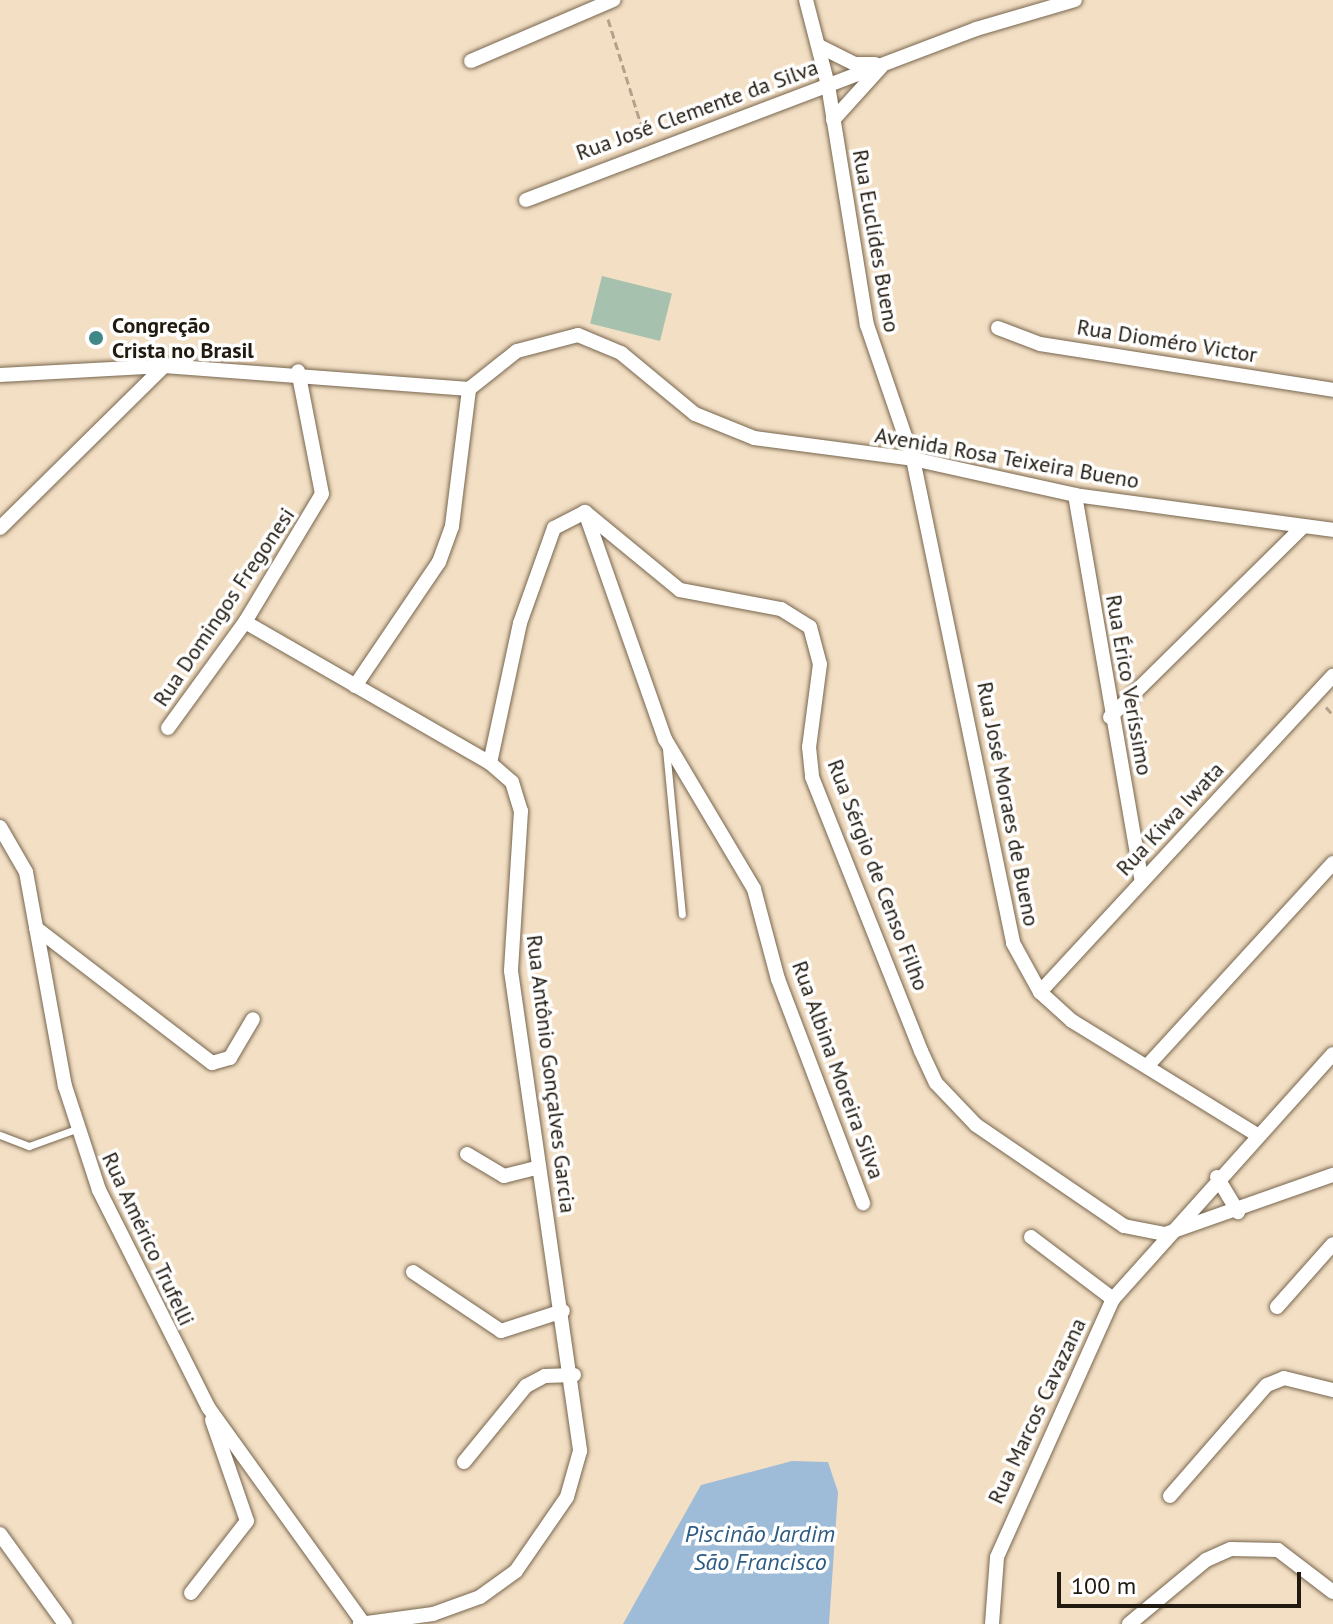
<!DOCTYPE html>
<html>
<head>
<meta charset="utf-8">
<style>
	body { margin:0 }
	#map { position:relative; width:1333px; height:1624px; overflow:hidden; background:#f3dfc4; font-family:"PT Sans",sans-serif }
	div>[style] { position:absolute }
	[style*='--x'] { left:calc(var(--x)*1px); top:calc(var(--y)*1px); width:calc(var(--w)*1px); rotate:calc(var(--a)*1deg) }
	.green>* { inset:0; background:#a6c1ae; transform-origin:0 0 }
	.water>* { inset:0; background:#9ebcd8 }
	.path>* { height:3px; margin-top:-1.5px; transform-origin:0; background:repeating-linear-gradient(90deg,#b2a28c 0 8px,transparent 0 12px) }
	.roads { filter:drop-shadow(0 0 2px #77664e) drop-shadow(0 0 2px #77664e) }
	.lane>* { height:7px; margin:-3.5px; padding:0 3.5px; transform-origin:3.5px; border-radius:3.5px; background:#fff }
	.street>* { height:14px; margin:-7px; padding:0 7px; transform-origin:7px; border-radius:7px; background:#fff }
	.dots>* { width:22px; height:22px; translate:-50% -50%; box-sizing:border-box; border:4px solid #fff; border-radius:50% }
	span { translate:-50% -50%; white-space:nowrap; text-align:center; line-height:1.15; -webkit-text-stroke:7px #fff; paint-order:stroke }
	.street-label { font-size:22px; color:#211a10 }
	.poi-label { font-size:22px; color:#211a10; font-weight:700 }
	.left { translate:0 -50%; text-align:left }
	.water-label { font-size:24px; color:#2d5b82; font-style:italic }
	.scale { position:absolute; left:1057px; top:1572px; width:244px; height:36px; box-sizing:border-box; border:4px solid #211a10; border-top:0; padding-left:10px; font-size:24px; line-height:28px; white-space:nowrap; color:#211a10; -webkit-text-stroke:6px #fff; paint-order:stroke }
</style>
</head>
<body>
<div id="map">
	<div class="green">
		<i style="left:602px;top:276px;width:72px;height:49px;rotate:14deg"></i>
	</div>
	<div class="water">
		<i style="clip-path:polygon(792px 1461px,828px 1462px,838px 1492px,829px 1624px,623px 1624px,701px 1485px)"></i>
	</div>
	<div class="path">
		<i style="--x:608;--y:19;--w:124;--a:72.6"></i>
		<i style="--x:1326;--y:707;--w:11;--a:49"></i>
	</div>
	<div class="roads">
		<div class="lane">
			<i style="--x:666;--y:749;--w:166;--a:84.5"></i>
			<i style="--x:0;--y:1135;--w:31;--a:21"></i>
			<i style="--x:29;--y:1146;--w:50;--a:-19.9"></i>
		</div>
		<div class="street">
			<i style="--x:806;--y:0;--w:88;--a:75.5"></i>
			<i style="--x:828;--y:85;--w:243;--a:80.8"></i>
			<i style="--x:867;--y:325;--w:142;--a:71.1"></i>
			<i style="--x:913;--y:459;--w:494;--a:78.3"></i>
			<i style="--x:1013;--y:943;--w:56;--a:61.1"></i>
			<i style="--x:1040;--y:992;--w:43;--a:42.2"></i>
			<i style="--x:1072;--y:1021;--w:217;--a:31.6"></i>
			<i style="--x:819;--y:46;--w:40;--a:26.6"></i>
			<i style="--x:855;--y:64;--w:20;--a:0"></i>
			<i style="--x:471;--y:61;--w:155;--a:-23.2"></i>
			<i style="--x:833;--y:120;--w:72;--a:-47.8"></i>
			<i style="--x:526;--y:200;--w:481;--a:-20.8"></i>
			<i style="--x:976;--y:29;--w:103;--a:-16.3"></i>
			<i style="--x:998;--y:328;--w:45;--a:20.9"></i>
			<i style="--x:1040;--y:344;--w:297;--a:8.9"></i>
			<i style="--x:0;--y:375;--w:164;--a:-3.1"></i>
			<i style="--x:164;--y:366;--w:306;--a:4.3"></i>
			<i style="--x:469;--y:389;--w:61;--a:-38.4"></i>
			<i style="--x:517;--y:351;--w:63;--a:-14.7"></i>
			<i style="--x:578;--y:335;--w:47;--a:22.7"></i>
			<i style="--x:621;--y:353;--w:96;--a:39.5"></i>
			<i style="--x:695;--y:414;--w:64;--a:22.1"></i>
			<i style="--x:754;--y:438;--w:160;--a:7.5"></i>
			<i style="--x:913;--y:459;--w:166;--a:12.5"></i>
			<i style="--x:1075;--y:495;--w:260;--a:7.7"></i>
			<i style="--x:1075;--y:495;--w:392;--a:80.2"></i>
			<i style="--x:585;--y:512;--w:241;--a:70.6"></i>
			<i style="--x:665;--y:739;--w:174;--a:59.3"></i>
			<i style="--x:754;--y:889;--w:93;--a:75.1"></i>
			<i style="--x:778;--y:979;--w:240;--a:69.2"></i>
			<i style="--x:0;--y:528;--w:231;--a:-44.6"></i>
			<i style="--x:245;--y:622;--w:283;--a:29.9"></i>
			<i style="--x:490;--y:763;--w:29;--a:41"></i>
			<i style="--x:512;--y:782;--w:30;--a:73"></i>
			<i style="--x:521;--y:811;--w:160;--a:93.6"></i>
			<i style="--x:511;--y:971;--w:485;--a:81.8"></i>
			<i style="--x:580;--y:1451;--w:48;--a:105.8"></i>
			<i style="--x:567;--y:1497;--w:90;--a:124.6"></i>
			<i style="--x:516;--y:1571;--w:44;--a:144.2"></i>
			<i style="--x:480;--y:1597;--w:50;--a:160.1"></i>
			<i style="--x:433;--y:1614;--w:74;--a:172.2"></i>
			<i style="--x:355;--y:686;--w:150;--a:-55.9"></i>
			<i style="--x:439;--y:562;--w:38;--a:-70"></i>
			<i style="--x:452;--y:526;--w:138;--a:-82.9"></i>
			<i style="--x:1110;--y:717;--w:271;--a:-44.6"></i>
			<i style="--x:168;--y:728;--w:131;--a:-54"></i>
			<i style="--x:245;--y:622;--w:149;--a:-59"></i>
			<i style="--x:322;--y:494;--w:125;--a:-101"></i>
			<i style="--x:490;--y:763;--w:143;--a:-77.9"></i>
			<i style="--x:520;--y:623;--w:101;--a:-70.3"></i>
			<i style="--x:554;--y:528;--w:35;--a:-27"></i>
			<i style="--x:585;--y:512;--w:123;--a:39.4"></i>
			<i style="--x:680;--y:590;--w:103;--a:10.7"></i>
			<i style="--x:781;--y:609;--w:34;--a:32"></i>
			<i style="--x:810;--y:627;--w:38;--a:75"></i>
			<i style="--x:820;--y:664;--w:84;--a:97.5"></i>
			<i style="--x:809;--y:747;--w:30;--a:84"></i>
			<i style="--x:812;--y:777;--w:295;--a:68.3"></i>
			<i style="--x:921;--y:1051;--w:35;--a:65"></i>
			<i style="--x:936;--y:1083;--w:58;--a:46.4"></i>
			<i style="--x:976;--y:1125;--w:179;--a:34.3"></i>
			<i style="--x:1124;--y:1226;--w:42;--a:11"></i>
			<i style="--x:1165;--y:1234;--w:178;--a:-19.4"></i>
			<i style="--x:0;--y:827;--w:52;--a:60"></i>
			<i style="--x:26;--y:872;--w:218;--a:79.7"></i>
			<i style="--x:65;--y:1086;--w:109;--a:71.9"></i>
			<i style="--x:99;--y:1190;--w:243;--a:63.3"></i>
			<i style="--x:208;--y:1407;--w:267;--a:54.3"></i>
			<i style="--x:36;--y:928;--w:222;--a:37.5"></i>
			<i style="--x:212;--y:1063;--w:19;--a:-16"></i>
			<i style="--x:230;--y:1058;--w:45;--a:-59.5"></i>
			<i style="--x:1040;--y:992;--w:431;--a:-47.2"></i>
			<i style="--x:1148;--y:1065;--w:274;--a:-47.5"></i>
			<i style="--x:467;--y:1154;--w:43;--a:30.7"></i>
			<i style="--x:504;--y:1176;--w:36;--a:-14"></i>
			<i style="--x:1217;--y:1177;--w:41;--a:59"></i>
			<i style="--x:1031;--y:1237;--w:103;--a:37.1"></i>
			<i style="--x:413;--y:1272;--w:106;--a:33.8"></i>
			<i style="--x:501;--y:1331;--w:65;--a:-17.9"></i>
			<i style="--x:1277;--y:1307;--w:84;--a:-48.4"></i>
			<i style="--x:464;--y:1462;--w:98;--a:-50.8"></i>
			<i style="--x:526;--y:1386;--w:21;--a:-28"></i>
			<i style="--x:545;--y:1376;--w:29;--a:-2"></i>
			<i style="--x:1170;--y:1496;--w:147;--a:-48.9"></i>
			<i style="--x:1267;--y:1385;--w:18;--a:-22"></i>
			<i style="--x:1284;--y:1378;--w:50;--a:13.8"></i>
			<i style="--x:0;--y:1534;--w:111;--a:54.2"></i>
			<i style="--x:191;--y:1593;--w:91;--a:-52.1"></i>
			<i style="--x:247;--y:1521;--w:107;--a:-109.1"></i>
			<i style="--x:992;--y:1624;--w:67;--a:-85.7"></i>
			<i style="--x:997;--y:1557;--w:283;--a:-65.8"></i>
			<i style="--x:1113;--y:1299;--w:329;--a:-48.1"></i>
			<i style="--x:1129;--y:1624;--w:100;--a:-39.7"></i>
			<i style="--x:1206;--y:1560;--w:27;--a:-24"></i>
			<i style="--x:1231;--y:1549;--w:47;--a:1.2"></i>
			<i style="--x:1278;--y:1550;--w:69;--a:37.4"></i>
		</div>
	</div>
	<div class="dots">
		<i style="left:96px;top:338px;background:#408887"></i>
	</div>
	<div class="street-label">
		<span style="left:697px;top:110px;rotate:-20deg">Rua José Clemente da Silva</span>
		<span style="left:876px;top:241px;rotate:80deg">Rua Euclídes Bueno</span>
		<span style="left:1167px;top:341px;rotate:9deg">Rua Dioméro Victor</span>
		<span style="left:1007px;top:458px;rotate:10deg">Avenida Rosa Teixeira Bueno</span>
		<span style="left:224px;top:607px;rotate:-56deg">Rua Domingos Fregonesi</span>
		<span style="left:1129px;top:685px;rotate:80deg">Rua Érico Veríssimo</span>
		<span style="left:1008px;top:804px;rotate:79deg">Rua José Moraes de Bueno</span>
		<span style="left:1170px;top:819px;rotate:-47deg">Rua Kiwa Iwata</span>
		<span style="left:878px;top:875px;rotate:69deg">Rua Sérgio de Censo Filho</span>
		<span style="left:838px;top:1070px;rotate:70deg">Rua Albina Moreira Silva</span>
		<span style="left:551px;top:1074px;rotate:83deg">Rua Antônio Gonçalves Garcia</span>
		<span style="left:148px;top:1239px;rotate:65deg">Rua Américo Trufelli</span>
		<span style="left:1037px;top:1411px;rotate:-65deg">Rua Marcos Cavazana</span>
	</div>
	<div class="poi-label">
		<span class="left" style="left:112px;top:338px">Congreção<br>Crista no Brasil</span>
	</div>
	<div class="water-label">
		<span style="left:760px;top:1548px">Piscinão Jardim<br>São Francisco</span>
	</div>
	<div class="scale">100 m</div>
</div>
</body>
</html>
